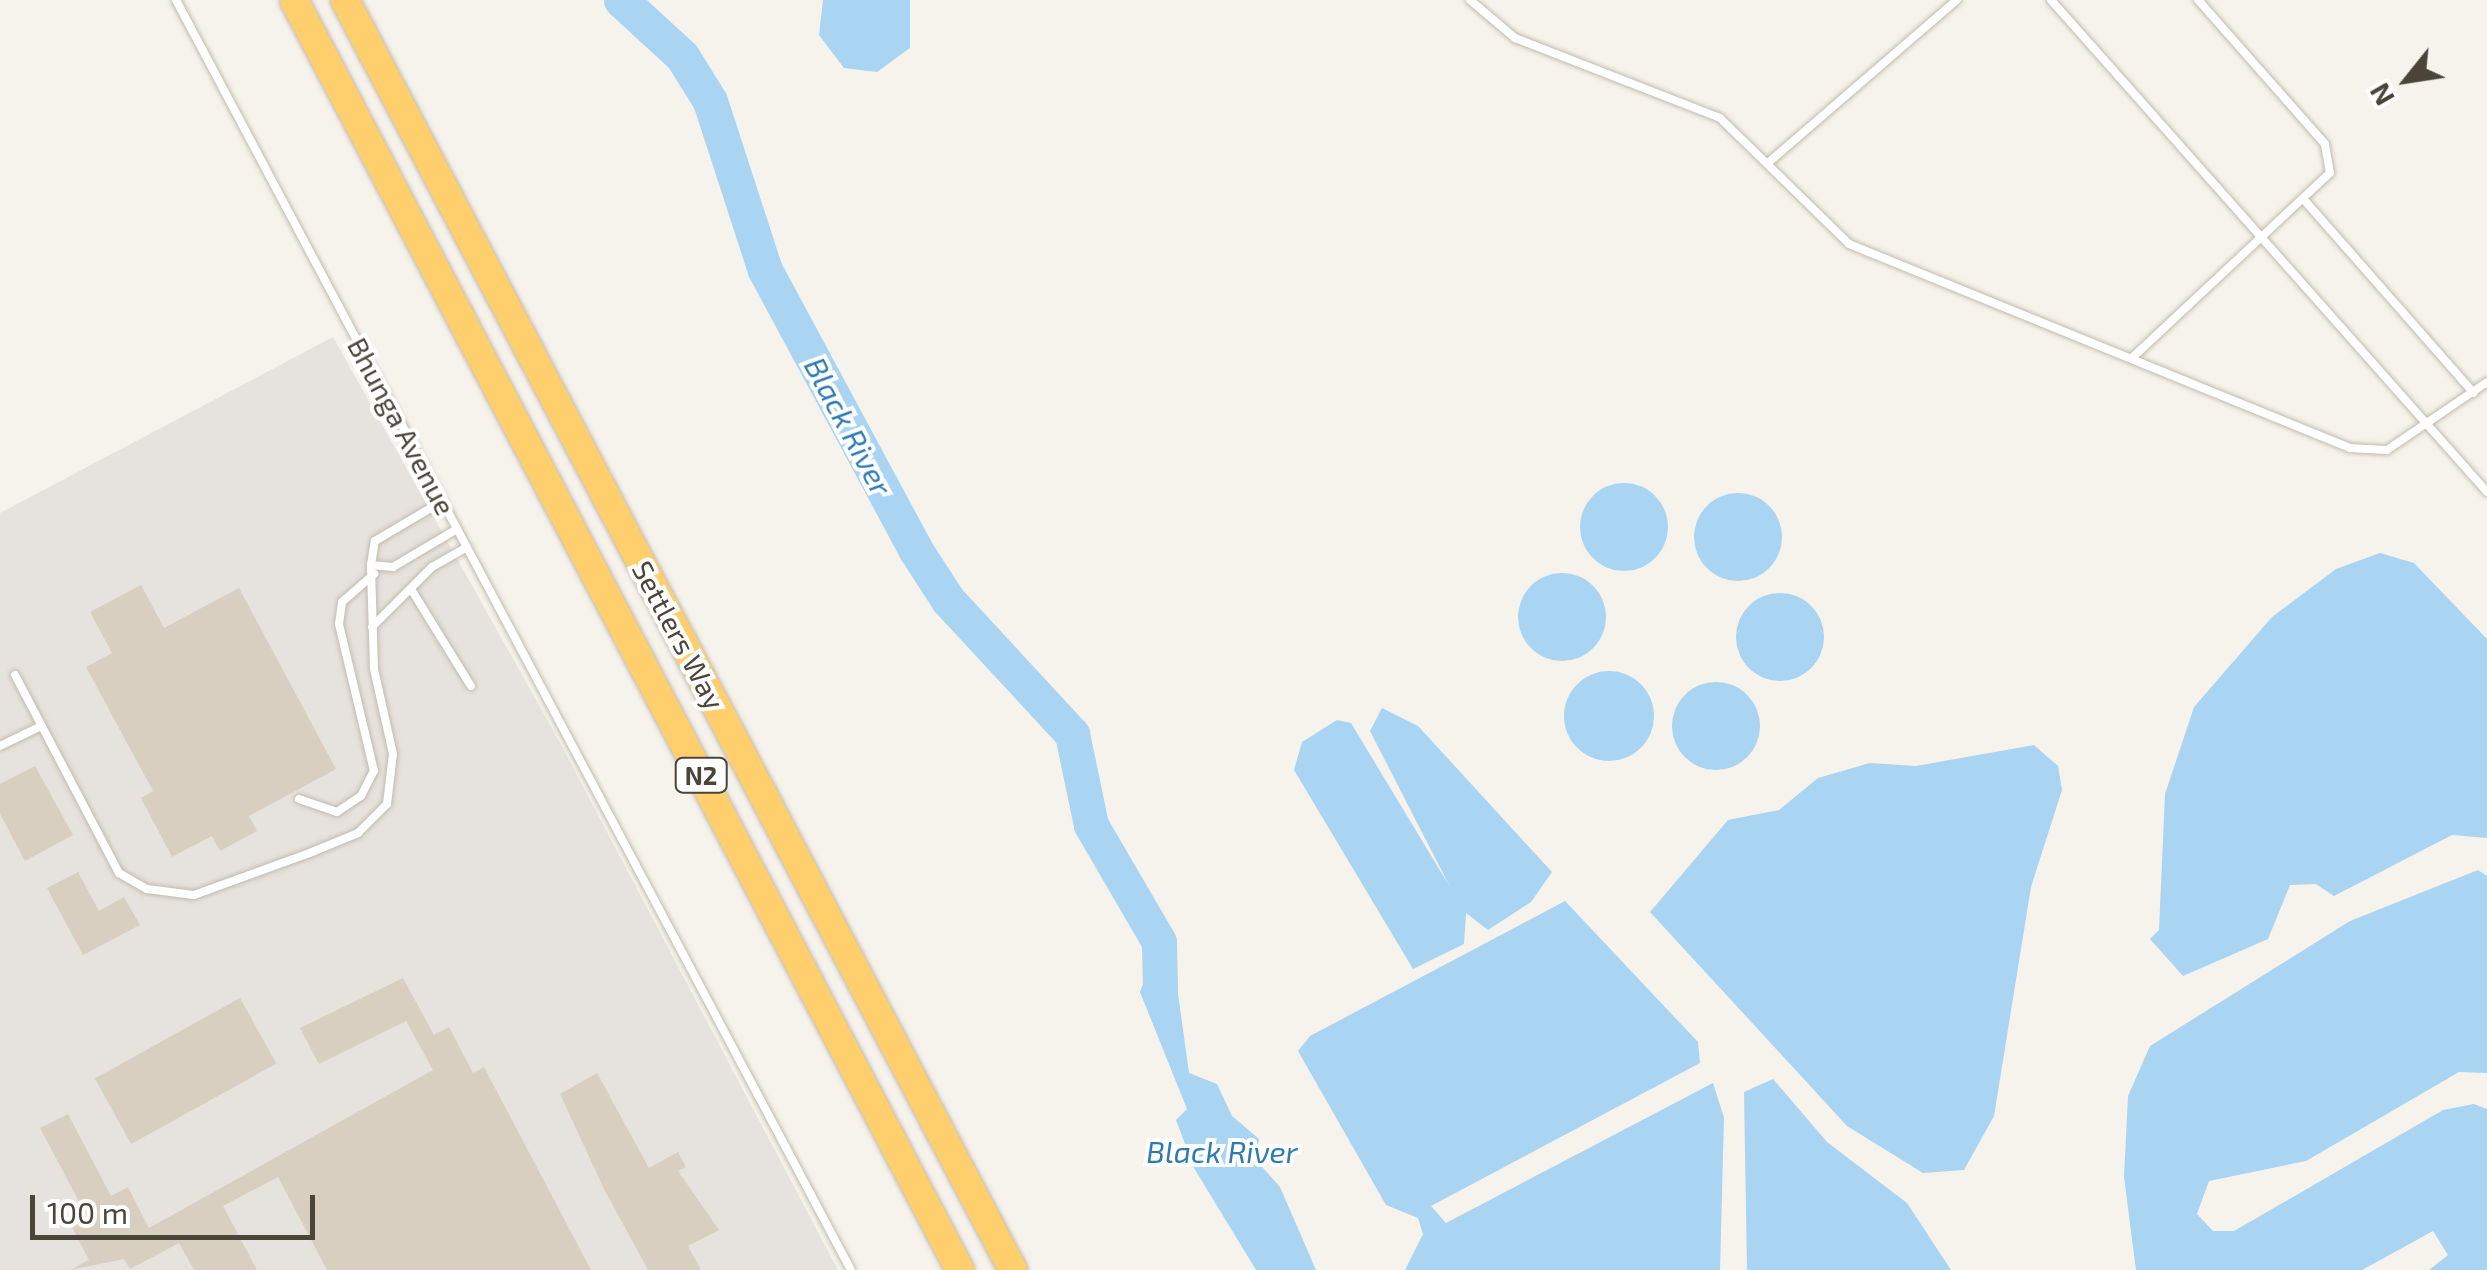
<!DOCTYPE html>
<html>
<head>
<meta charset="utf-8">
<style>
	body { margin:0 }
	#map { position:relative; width:2487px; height:1270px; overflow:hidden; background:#f6f3ec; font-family:"Exo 2",sans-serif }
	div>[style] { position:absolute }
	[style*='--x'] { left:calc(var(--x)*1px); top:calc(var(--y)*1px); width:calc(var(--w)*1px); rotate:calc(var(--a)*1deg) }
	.industrial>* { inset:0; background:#e6e2dd }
	.water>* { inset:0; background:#a9d4f2 }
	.round { border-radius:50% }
	.river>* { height:35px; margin:-17.5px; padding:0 17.5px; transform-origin:17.5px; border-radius:17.5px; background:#a9d4f2 }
	.building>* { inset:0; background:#d8cfc1; transform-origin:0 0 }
	.roads { filter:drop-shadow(0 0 2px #c2bbae) drop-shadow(0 0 2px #c2bbae) }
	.lane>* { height:8px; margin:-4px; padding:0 4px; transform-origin:4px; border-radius:4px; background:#fff }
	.highway>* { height:28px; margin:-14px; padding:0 14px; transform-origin:14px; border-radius:14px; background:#ffcf6e }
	span { translate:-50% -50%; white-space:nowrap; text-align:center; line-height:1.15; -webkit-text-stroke:8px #fff; paint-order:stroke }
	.shield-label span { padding:2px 8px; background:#fff; border:2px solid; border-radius:8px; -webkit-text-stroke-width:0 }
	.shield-label { font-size:25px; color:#4b4439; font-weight:700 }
	.street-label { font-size:28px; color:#4b4439 }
	.water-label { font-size:30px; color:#2e7ab2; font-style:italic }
	.north { position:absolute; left:2357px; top:30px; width:100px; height:100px; -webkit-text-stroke:8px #fff; paint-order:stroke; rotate:240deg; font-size:28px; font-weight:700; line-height:40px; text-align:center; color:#4b4439 }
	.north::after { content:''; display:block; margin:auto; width:35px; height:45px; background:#4b4439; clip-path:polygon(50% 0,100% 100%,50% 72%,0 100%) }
	.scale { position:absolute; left:30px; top:1195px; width:285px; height:45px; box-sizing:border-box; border:5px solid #4b4439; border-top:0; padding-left:12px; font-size:30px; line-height:35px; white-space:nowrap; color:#4b4439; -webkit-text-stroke:8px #fff; paint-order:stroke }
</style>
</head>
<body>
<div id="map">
	<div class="industrial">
		<i style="clip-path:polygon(333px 337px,559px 741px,838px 1270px,0 1270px,0 513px)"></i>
	</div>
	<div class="water">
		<i style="clip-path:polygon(823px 0,910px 0,910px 48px,877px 72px,844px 68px,819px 35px)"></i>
		<i class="round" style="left:1580px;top:483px;width:88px;height:88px"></i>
		<i class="round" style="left:1694px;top:493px;width:88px;height:88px"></i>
		<i style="clip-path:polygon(2380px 553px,2414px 563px,2487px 639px,2487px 838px,2452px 835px,2334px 896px,2316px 884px,2290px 885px,2268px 939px,2183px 976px,2150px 939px,2159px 930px,2165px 794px,2194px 707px,2272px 617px,2336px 569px)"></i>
		<i class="round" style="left:1518px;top:573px;width:88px;height:88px"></i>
		<i class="round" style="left:1736px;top:593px;width:88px;height:88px"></i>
		<i class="round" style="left:1564px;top:671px;width:90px;height:90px"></i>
		<i class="round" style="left:1672px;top:682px;width:88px;height:88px"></i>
		<i style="clip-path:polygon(1382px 708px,1418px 726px,1552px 872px,1531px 902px,1488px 930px,1466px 913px,1464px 944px,1413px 969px,1294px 770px,1302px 742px,1337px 720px,1351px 723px,1450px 887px,1370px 731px)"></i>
		<i style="clip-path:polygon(2034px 745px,2058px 766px,2062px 790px,2031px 887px,1994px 1116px,1964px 1170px,1923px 1173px,1847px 1126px,1650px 912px,1728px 820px,1779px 810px,1818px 778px,1870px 763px,1916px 766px)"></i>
		<i style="clip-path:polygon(2478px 870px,2487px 876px,2487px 1073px,2459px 1072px,2306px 1161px,2209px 1181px,2197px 1214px,2213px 1231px,2234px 1231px,2443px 1110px,2474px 1104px,2487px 1109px,2487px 1270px,2429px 1270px,2448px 1255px,2433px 1231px,2362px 1270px,2136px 1270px,2124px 1177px,2128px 1096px,2150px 1046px,2350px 921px)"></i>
		<i style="clip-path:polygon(1565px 901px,1698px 1042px,1700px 1063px,1431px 1206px,1446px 1223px,1713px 1083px,1724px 1118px,1720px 1270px,1405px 1270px,1423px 1234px,1418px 1218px,1386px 1205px,1298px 1051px,1310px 1036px)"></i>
		<i style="clip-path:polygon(1159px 942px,1172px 950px,1189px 1073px,1217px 1084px,1232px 1116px,1259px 1139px,1255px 1159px,1280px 1187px,1316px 1270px,1256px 1270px,1194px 1168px,1176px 1120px,1187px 1109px,1140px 992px)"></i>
		<i style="clip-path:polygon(1773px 1079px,1827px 1142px,1907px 1203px,1951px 1270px,1747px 1270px,1744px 1092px)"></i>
	</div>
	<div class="river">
		<i style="--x:621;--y:0;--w:83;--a:42.6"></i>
		<i style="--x:682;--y:56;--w:53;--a:58.1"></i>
		<i style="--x:710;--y:101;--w:178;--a:72"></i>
		<i style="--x:765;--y:270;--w:317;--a:61.7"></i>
		<i style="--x:915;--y:549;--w:61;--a:57.1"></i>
		<i style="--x:948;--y:600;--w:183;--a:47.2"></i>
		<i style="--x:1072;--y:734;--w:93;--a:78.2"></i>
		<i style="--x:1091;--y:825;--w:135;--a:59.8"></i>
		<i style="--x:1159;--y:942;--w:46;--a:88.8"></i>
	</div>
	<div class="building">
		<i style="clip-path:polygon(141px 585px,164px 628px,239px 588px,336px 769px,249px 816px,257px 831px,220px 851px,212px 836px,172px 857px,141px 798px,153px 791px,86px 667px,112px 653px,90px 612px)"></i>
		<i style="clip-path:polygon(35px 766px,73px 835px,25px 861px,0 814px,0 784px)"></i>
		<i style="clip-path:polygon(78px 872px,99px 911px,124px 897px,140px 925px,83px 955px,47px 888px)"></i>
		<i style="clip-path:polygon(403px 978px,434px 1035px,449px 1027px,473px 1073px,484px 1067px,591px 1270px,327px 1270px,278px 1177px,223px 1206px,257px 1270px,194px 1270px,179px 1243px,130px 1269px,124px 1259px,70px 1270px,89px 1260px,68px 1219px,84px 1211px,40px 1128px,68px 1114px,111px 1196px,128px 1187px,149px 1228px,433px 1070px,406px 1021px,319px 1064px,300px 1028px)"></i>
		<i style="left:240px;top:998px;width:75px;height:166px;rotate:61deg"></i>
		<i style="clip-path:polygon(597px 1073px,649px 1168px,678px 1152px,686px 1167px,678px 1171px,719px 1230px,688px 1246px,701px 1270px,648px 1270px,604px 1189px,560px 1094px)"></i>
	</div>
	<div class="roads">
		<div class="lane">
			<i style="--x:176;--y:0;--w:1438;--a:62.01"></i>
			<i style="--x:1470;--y:0;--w:59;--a:40.2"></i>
			<i style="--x:1515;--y:38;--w:220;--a:21.3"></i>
			<i style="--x:1720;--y:118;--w:180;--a:44.3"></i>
			<i style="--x:1849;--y:244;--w:541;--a:22.16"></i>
			<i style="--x:2350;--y:448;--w:37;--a:3"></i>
			<i style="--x:2387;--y:450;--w:121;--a:-34.2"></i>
			<i style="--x:2051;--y:0;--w:657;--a:48.45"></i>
			<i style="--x:1769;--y:162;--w:248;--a:-40.8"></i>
			<i style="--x:2306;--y:202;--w:254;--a:48.7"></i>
			<i style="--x:2132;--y:358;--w:271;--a:-43.1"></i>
			<i style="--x:2330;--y:173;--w:29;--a:-100"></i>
			<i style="--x:2325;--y:144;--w:192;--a:-131.4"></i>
			<i style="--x:371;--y:565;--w:22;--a:5"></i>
			<i style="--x:393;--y:567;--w:74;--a:-30.7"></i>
			<i style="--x:411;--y:589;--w:114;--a:58.3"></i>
			<i style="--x:372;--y:627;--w:85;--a:-45"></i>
			<i style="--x:432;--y:567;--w:40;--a:-29.7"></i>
			<i style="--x:15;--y:675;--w:224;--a:62.3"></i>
			<i style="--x:119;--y:873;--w:32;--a:30"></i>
			<i style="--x:147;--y:889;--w:47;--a:7.3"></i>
			<i style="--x:194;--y:895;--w:126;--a:-20"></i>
			<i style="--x:312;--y:852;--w:50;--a:-22.4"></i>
			<i style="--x:358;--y:833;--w:41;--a:-45"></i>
			<i style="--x:387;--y:804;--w:50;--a:-83.2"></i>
			<i style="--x:393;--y:754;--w:87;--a:-102.6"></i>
			<i style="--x:374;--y:669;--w:104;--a:-91.7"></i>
			<i style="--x:371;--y:565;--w:24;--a:-81"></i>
			<i style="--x:375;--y:541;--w:77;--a:-30.6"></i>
			<i style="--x:0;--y:746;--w:41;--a:-25.9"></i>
			<i style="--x:299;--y:799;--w:40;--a:18.9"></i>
			<i style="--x:337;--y:812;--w:29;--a:-34"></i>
			<i style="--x:361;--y:796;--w:28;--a:-63"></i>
			<i style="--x:374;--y:771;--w:151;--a:-103.4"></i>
			<i style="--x:339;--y:624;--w:22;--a:-82"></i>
			<i style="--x:342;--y:602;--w:43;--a:-41.2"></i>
		</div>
		<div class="highway">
			<i style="--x:294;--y:0;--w:1434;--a:62.33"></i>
			<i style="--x:345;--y:0;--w:1435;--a:62.26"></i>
		</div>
	</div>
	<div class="shield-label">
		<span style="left:701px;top:775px">N2</span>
	</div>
	<div class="street-label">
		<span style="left:402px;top:426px;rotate:62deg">Bhunga Avenue</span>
		<span style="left:679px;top:635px;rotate:62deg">Settlers Way</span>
	</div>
	<div class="water-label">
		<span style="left:849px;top:426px;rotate:62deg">Black River</span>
		<span style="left:1222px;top:1151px">Black River</span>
	</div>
	<div class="north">N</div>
	<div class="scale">100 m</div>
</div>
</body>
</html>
